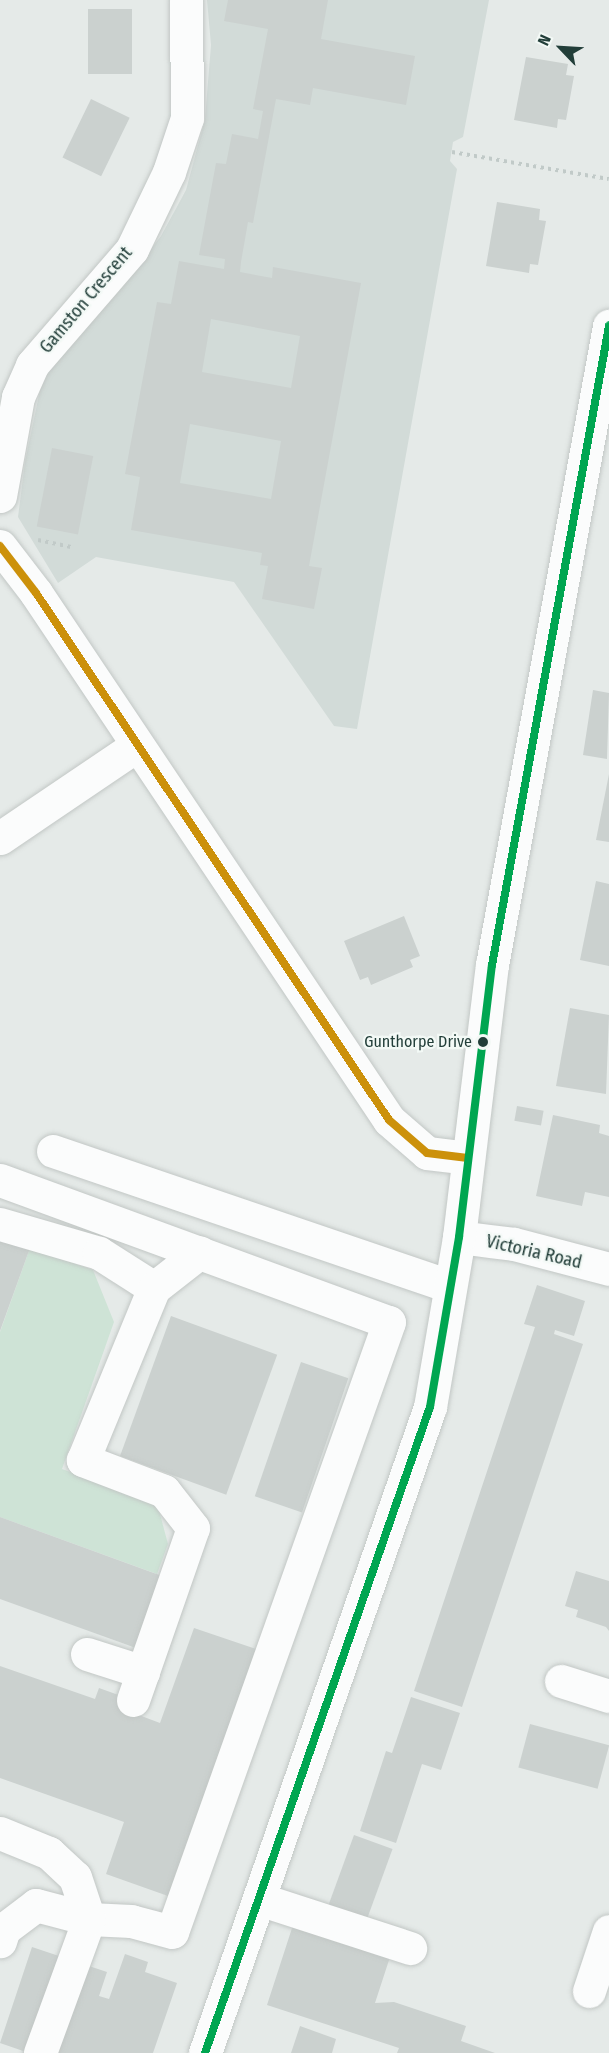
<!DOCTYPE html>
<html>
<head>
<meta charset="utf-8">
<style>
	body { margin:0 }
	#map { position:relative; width:609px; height:2053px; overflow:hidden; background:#e5eae8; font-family:"Fira Sans Condensed",sans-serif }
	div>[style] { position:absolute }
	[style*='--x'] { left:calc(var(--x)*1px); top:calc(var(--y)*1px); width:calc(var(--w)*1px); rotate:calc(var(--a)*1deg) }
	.built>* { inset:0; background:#d2dbd8 }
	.green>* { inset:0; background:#cee3d6 }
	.building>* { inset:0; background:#cbd1cf; transform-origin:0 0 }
	.path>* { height:4px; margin-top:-2px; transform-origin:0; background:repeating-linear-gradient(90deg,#c1cac8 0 3px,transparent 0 7.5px) }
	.roads { filter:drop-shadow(0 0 2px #c2c7c5) drop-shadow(0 0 2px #c2c7c5) }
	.minor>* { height:33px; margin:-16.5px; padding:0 16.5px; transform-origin:16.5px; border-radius:16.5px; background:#fbfcfc }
	.bus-1>* { height:8px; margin:-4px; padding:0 4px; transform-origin:4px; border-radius:4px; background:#cc910b }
	.bus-2>* { height:8px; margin:-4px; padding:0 4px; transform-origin:4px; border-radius:4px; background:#00a651 }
	.dots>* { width:16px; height:16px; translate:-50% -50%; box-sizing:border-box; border:3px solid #f3f9f6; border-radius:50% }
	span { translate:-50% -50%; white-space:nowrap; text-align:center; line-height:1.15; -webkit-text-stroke:4.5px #f3f9f6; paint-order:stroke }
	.bus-label { font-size:16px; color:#223e39 }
	.right { translate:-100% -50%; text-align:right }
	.street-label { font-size:18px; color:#223e39 }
	.north { position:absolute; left:531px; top:18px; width:60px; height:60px; -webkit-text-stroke:4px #f3f9f6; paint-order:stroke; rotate:295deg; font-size:16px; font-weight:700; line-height:24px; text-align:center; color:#223e39 }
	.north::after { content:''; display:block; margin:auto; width:21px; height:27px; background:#223e39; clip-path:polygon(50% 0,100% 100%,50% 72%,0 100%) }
</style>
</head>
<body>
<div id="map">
	<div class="built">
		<i style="clip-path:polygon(207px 0,489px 0,463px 137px,453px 142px,450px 161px,457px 169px,357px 729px,334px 726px,234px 582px,96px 557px,58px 583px,18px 517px,25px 462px,40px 390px,50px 368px,119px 291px,161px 236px,186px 190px,205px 119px,211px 45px)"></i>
	</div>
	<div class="green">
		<i style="clip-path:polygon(30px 1248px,93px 1270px,114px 1322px,62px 1469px,157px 1503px,168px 1544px,157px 1574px,0 1517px,0 1332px)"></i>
	</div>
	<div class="building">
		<i style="clip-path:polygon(evenodd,228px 0,328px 0,321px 39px,415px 56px,406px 105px,313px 88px,310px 105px,276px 99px,253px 223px,248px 222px,241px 262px,240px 272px,272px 278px,273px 267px,361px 283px,309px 566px,322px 568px,314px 609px,262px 599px,268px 566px,260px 565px,262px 553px,131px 530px,140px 477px,125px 474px,157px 302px,171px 304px,179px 261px,224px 269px,225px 259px,199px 255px,216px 163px,226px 164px,232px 134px,258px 139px,263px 111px,253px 109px,268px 29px,224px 21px,228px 0,211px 319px,300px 336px,291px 388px,202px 372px,211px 319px,228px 0,190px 424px,281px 441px,271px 499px,180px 483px,190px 424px)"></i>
		<i style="left:132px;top:9px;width:65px;height:44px;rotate:90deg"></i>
		<i style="clip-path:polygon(526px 57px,568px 64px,566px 75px,574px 76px,566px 120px,558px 119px,557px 128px,514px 120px)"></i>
		<i style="left:91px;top:99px;width:43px;height:65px;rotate:26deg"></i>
		<i style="clip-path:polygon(497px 202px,540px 209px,539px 220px,546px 221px,538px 265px,530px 264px,529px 273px,486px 266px)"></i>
		<i style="left:52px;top:448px;width:42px;height:80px;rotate:11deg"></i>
		<i style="clip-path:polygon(593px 690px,609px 693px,607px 759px,583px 755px)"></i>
		<i style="clip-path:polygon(609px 774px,609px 842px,596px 840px)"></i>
		<i style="clip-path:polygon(596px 881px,609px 884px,609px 966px,580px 960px)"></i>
		<i style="clip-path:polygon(404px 916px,420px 956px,410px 960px,413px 967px,371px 985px,368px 977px,360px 980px,344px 941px)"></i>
		<i style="clip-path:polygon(570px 1008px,609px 1015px,606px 1094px,556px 1086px)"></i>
		<i style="left:517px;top:1106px;width:27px;height:15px;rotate:10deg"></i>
		<i style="clip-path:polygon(553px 1115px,600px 1125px,599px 1133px,609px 1136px,609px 1197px,585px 1192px,582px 1206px,536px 1196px)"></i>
		<i style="clip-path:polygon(0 1233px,30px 1248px,0 1331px)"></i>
		<i style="clip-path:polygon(537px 1285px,585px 1301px,574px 1336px,555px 1330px,554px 1334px,583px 1344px,462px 1707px,414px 1691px,535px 1327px,524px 1324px)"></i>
		<i style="left:171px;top:1316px;width:113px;height:149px;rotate:20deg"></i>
		<i style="left:301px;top:1362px;width:50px;height:142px;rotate:19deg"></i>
		<i style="clip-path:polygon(0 1517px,162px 1576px,136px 1648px,0 1599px)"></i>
		<i style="clip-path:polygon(576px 1571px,609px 1581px,609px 1631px,606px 1627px,576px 1617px,578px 1610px,565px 1606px)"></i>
		<i style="clip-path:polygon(194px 1628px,256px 1649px,168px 1896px,106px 1874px,124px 1822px,0 1778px,0 1666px,95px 1699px,99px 1688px,124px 1697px,120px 1708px,160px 1723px)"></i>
		<i style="clip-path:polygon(411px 1697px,460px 1713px,441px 1770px,422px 1764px,396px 1843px,360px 1831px,386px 1751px,392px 1753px)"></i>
		<i style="left:530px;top:1724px;width:82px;height:45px;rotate:15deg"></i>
		<i style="left:354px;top:1835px;width:41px;height:78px;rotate:20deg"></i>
		<i style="clip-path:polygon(293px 1925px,390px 1957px,375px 2003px,394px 2002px,466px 2026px,461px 2041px,495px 2053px,397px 2053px,399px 2048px,267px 2005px)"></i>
		<i style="clip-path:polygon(32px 1947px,107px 1972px,99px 1996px,109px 1999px,125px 1954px,148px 1962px,145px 1972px,177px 1983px,153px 2053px,29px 2053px,0 2043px)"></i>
		<i style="clip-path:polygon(300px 2026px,336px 2039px,332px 2053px,291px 2053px)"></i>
	</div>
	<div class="path">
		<i style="--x:452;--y:152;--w:159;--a:9.8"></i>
		<i style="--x:38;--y:540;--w:35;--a:12"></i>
	</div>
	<div class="roads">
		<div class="minor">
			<i style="--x:0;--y:496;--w:101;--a:-79.7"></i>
			<i style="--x:18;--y:397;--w:35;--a:-66"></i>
			<i style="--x:32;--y:365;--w:153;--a:-49.2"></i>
			<i style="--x:132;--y:249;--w:85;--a:-64.3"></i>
			<i style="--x:169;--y:172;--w:57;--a:-71.6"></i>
			<i style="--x:187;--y:118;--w:118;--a:-90.5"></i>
			<i style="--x:0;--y:546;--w:59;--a:52.5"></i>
			<i style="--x:36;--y:593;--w:634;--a:56.18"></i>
			<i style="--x:389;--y:1120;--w:50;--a:41"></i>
			<i style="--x:427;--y:1153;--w:41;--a:7"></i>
			<i style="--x:0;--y:838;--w:164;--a:-34.1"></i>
			<i style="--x:53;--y:1151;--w:419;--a:18.8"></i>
			<i style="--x:0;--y:1180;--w:414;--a:20.1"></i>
			<i style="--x:389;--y:1322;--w:647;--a:109.58"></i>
			<i style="--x:172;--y:1932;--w:42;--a:-165"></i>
			<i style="--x:131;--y:1921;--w:42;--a:-177.3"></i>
			<i style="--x:89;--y:1919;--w:143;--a:110.1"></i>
			<i style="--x:0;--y:1224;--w:103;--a:16.3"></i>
			<i style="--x:99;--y:1253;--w:65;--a:32.5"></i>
			<i style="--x:459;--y:1237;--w:55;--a:7.3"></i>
			<i style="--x:514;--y:1244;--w:98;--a:14.7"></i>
			<i style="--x:87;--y:1654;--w:59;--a:17.8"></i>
			<i style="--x:561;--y:1681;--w:50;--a:17.4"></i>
			<i style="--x:133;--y:1700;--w:182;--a:-70.8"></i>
			<i style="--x:193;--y:1528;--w:47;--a:-128.1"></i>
			<i style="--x:164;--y:1491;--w:87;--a:-159.1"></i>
			<i style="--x:83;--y:1460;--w:186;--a:-67.6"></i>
			<i style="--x:154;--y:1288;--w:58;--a:-38"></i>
			<i style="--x:0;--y:1833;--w:53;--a:22.2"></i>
			<i style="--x:49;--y:1853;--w:35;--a:43"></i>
			<i style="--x:75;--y:1877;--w:44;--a:71.6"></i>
			<i style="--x:89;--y:1919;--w:55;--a:-165.2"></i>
			<i style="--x:36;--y:1905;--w:40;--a:143"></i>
			<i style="--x:4;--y:1929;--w:13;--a:108"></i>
			<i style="--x:259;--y:1899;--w:159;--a:18"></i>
			<i style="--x:589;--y:1991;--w:63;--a:-71.6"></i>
			<i style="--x:205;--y:2053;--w:684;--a:-70.8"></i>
			<i style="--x:430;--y:1407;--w:172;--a:-80.3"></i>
			<i style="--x:459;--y:1237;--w:274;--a:-83.1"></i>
			<i style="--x:492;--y:965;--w:650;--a:-79.62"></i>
		</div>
	</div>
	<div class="bus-1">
		<i style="--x:0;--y:546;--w:59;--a:52.5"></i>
		<i style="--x:36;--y:593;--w:634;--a:56.18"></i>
		<i style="--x:389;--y:1120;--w:50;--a:41"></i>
		<i style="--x:427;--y:1153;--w:41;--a:7"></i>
	</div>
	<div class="bus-2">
		<i style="--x:205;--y:2053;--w:684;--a:-70.8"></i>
		<i style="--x:430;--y:1407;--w:172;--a:-80.3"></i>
		<i style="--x:459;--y:1237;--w:274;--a:-83.1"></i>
		<i style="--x:492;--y:965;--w:650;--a:-79.62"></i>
	</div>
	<div class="dots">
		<i style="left:483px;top:1042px;background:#223e39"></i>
	</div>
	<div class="bus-label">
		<span class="right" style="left:472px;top:1042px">Gunthorpe Drive</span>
	</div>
	<div class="street-label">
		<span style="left:86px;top:300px;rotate:-50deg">Gamston Crescent</span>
		<span style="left:534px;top:1252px;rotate:13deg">Victoria Road</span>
	</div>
	<div class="north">N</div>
</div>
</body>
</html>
